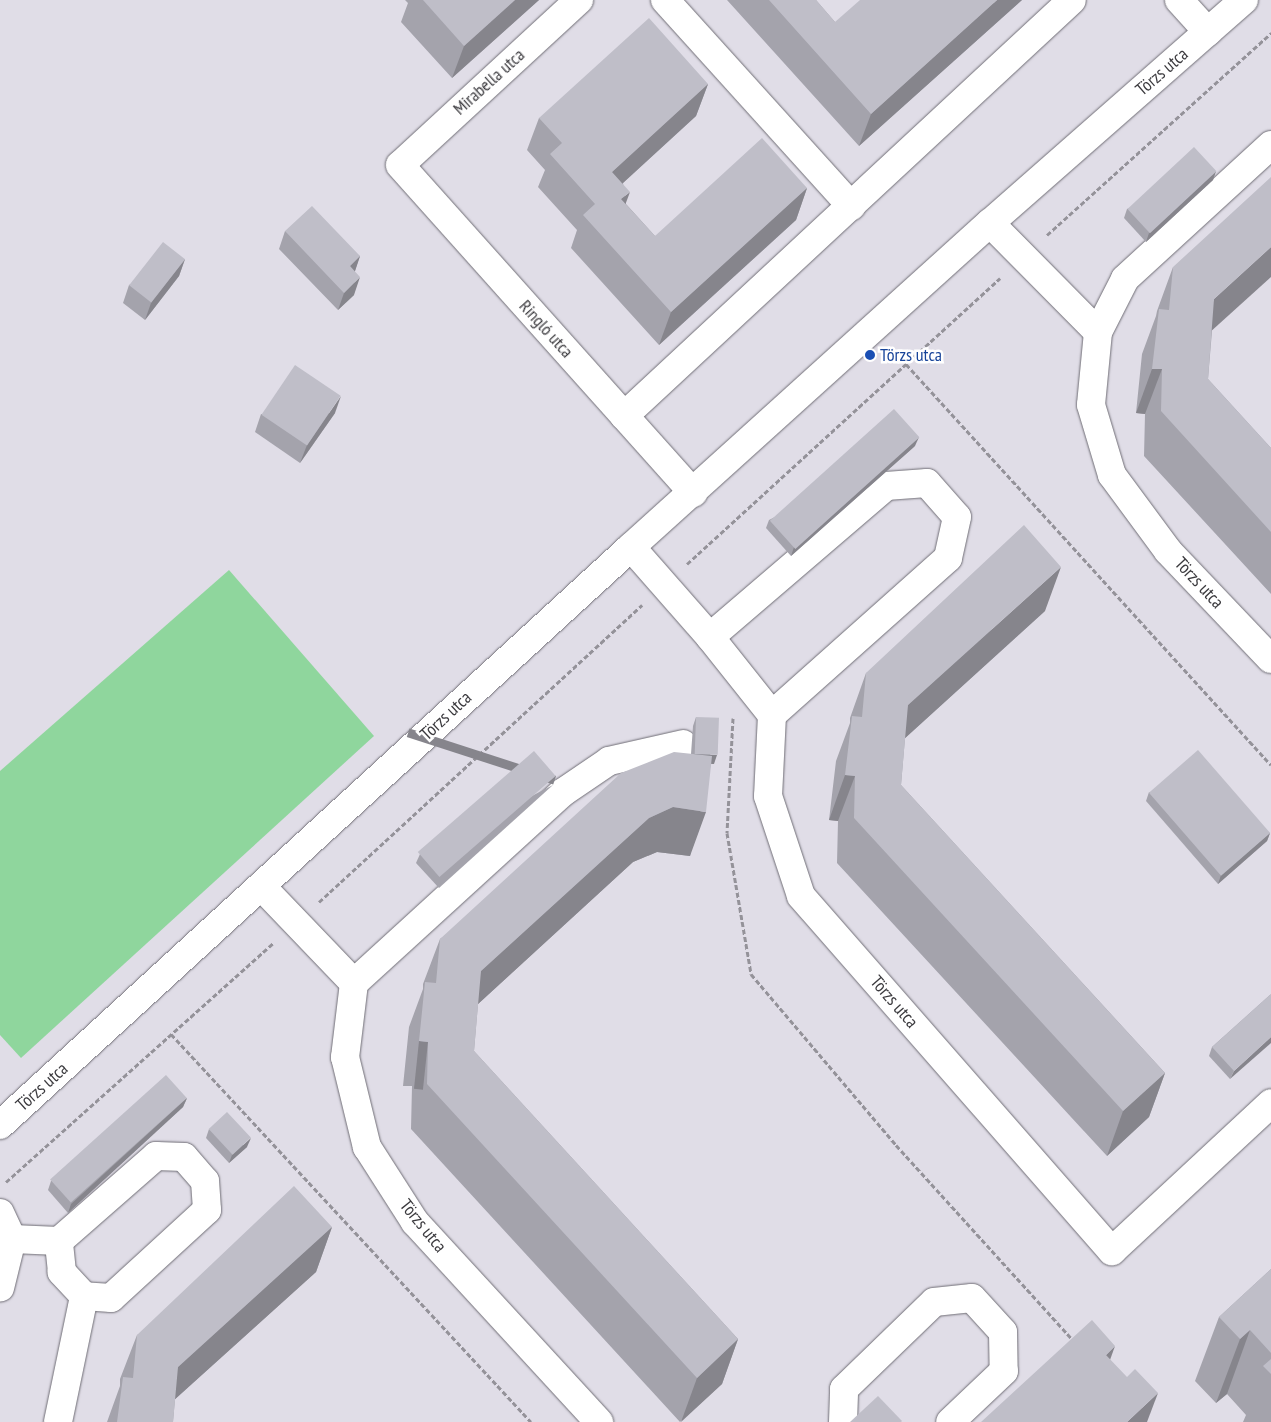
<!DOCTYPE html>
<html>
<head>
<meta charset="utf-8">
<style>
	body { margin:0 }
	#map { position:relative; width:1271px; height:1422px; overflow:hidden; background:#e0dde7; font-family:"PT Sans Narrow",sans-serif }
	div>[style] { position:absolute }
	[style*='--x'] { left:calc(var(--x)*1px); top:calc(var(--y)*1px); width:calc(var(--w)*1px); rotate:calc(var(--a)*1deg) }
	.green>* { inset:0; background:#8fd69d }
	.path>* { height:3px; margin-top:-1.5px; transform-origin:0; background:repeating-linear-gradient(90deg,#949299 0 5px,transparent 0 7.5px) }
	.roads { filter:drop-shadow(0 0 1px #6f6d75) drop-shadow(0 0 1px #6f6d75) }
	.minor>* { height:28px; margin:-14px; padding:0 14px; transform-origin:14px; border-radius:14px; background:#fff }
	.wall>* { inset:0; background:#a4a3ac }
	.shaded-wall>* { inset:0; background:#86858c; transform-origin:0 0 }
	.building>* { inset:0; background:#bfbec8; transform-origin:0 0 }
	.dots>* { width:14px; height:14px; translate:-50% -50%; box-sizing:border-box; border:2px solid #fff; border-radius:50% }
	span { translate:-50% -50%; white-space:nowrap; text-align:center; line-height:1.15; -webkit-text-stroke:5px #fff; paint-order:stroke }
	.street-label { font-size:18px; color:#3b3a3e }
	.transit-label { font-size:18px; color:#164399 }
	.left { translate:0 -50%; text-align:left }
</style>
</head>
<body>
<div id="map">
	<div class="green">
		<i style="clip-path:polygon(229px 570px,374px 736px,21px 1058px,0 1035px,0 771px)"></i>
	</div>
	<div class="path">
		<i style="--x:1047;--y:235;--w:302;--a:-42"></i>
		<i style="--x:906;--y:364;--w:542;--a:47.69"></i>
		<i style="--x:687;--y:564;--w:424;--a:-42.4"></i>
		<i style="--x:733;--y:718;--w:115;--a:93"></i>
		<i style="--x:727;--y:833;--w:143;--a:80.3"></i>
		<i style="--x:751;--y:974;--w:224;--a:49.7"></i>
		<i style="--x:896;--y:1145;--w:263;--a:47.8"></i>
		<i style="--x:319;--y:902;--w:439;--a:-42.6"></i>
		<i style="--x:171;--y:1034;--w:529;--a:47.14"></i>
		<i style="--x:6;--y:1182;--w:358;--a:-41.8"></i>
	</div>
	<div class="roads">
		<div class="minor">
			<i style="--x:579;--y:0;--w:243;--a:137.3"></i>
			<i style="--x:400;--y:165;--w:440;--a:48.2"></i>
			<i style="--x:665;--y:0;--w:278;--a:47.9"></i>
			<i style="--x:1179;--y:0;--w:43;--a:47.8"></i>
			<i style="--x:1271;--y:145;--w:198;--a:137.5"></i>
			<i style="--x:1125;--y:279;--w:59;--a:117"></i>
			<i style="--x:1098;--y:332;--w:73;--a:95.5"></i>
			<i style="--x:1091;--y:405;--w:73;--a:73.3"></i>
			<i style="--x:1112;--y:475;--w:94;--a:53.6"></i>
			<i style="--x:1168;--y:551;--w:149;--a:46.4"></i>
			<i style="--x:990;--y:223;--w:153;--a:45.3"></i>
			<i style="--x:624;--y:416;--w:611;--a:-42.88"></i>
			<i style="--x:631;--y:547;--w:120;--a:48.7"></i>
			<i style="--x:710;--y:637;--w:100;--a:51.5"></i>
			<i style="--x:772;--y:715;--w:81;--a:92.8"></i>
			<i style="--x:768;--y:796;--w:105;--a:71.7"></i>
			<i style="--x:801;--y:896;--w:472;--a:48.8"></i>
			<i style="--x:1112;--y:1251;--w:217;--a:-42.9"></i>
			<i style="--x:710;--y:637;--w:232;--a:-40.6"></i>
			<i style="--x:886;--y:486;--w:41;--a:-4.2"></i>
			<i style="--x:927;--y:483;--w:45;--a:48.6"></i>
			<i style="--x:957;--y:517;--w:42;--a:102.4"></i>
			<i style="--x:948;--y:558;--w:236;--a:138.3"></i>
			<i style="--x:261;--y:886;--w:134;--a:46.2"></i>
			<i style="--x:354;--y:983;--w:75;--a:96.9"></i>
			<i style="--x:345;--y:1057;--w:93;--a:76.3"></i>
			<i style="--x:367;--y:1147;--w:89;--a:57.4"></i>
			<i style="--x:415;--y:1222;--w:272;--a:47.4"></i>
			<i style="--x:354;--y:983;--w:282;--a:-42.4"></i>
			<i style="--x:562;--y:793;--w:57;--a:-34.2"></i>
			<i style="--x:609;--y:761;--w:76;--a:-12.9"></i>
			<i style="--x:0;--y:1125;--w:856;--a:-42.49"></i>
			<i style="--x:631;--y:547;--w:484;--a:-42.1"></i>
			<i style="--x:990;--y:223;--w:338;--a:-41.3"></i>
			<i style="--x:0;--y:1213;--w:29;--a:65"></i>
			<i style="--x:12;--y:1239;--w:50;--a:103.8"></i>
			<i style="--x:12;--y:1239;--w:47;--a:2.4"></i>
			<i style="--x:59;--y:1241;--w:129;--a:-41.2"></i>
			<i style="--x:156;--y:1156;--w:28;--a:2"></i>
			<i style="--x:184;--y:1157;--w:32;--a:49"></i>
			<i style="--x:205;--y:1181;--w:29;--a:86"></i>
			<i style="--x:207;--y:1210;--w:130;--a:137.5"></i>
			<i style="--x:111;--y:1298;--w:27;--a:-176"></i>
			<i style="--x:84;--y:1296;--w:33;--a:-133"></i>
			<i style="--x:62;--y:1272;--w:31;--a:-96"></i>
			<i style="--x:58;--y:1422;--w:129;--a:-78.3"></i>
			<i style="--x:843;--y:1422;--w:33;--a:-88"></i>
			<i style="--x:844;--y:1389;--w:125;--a:-44"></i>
			<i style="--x:934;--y:1302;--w:38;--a:-6"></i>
			<i style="--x:972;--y:1298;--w:46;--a:47.6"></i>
			<i style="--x:1003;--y:1332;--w:39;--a:89"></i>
			<i style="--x:1004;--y:1371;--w:74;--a:136.6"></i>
		</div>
	</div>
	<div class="wall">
		<i style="clip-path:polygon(405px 0,539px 0,452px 78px,401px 22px,408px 3px)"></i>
		<i style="clip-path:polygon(727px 0,816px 0,835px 22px,1022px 0,859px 146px)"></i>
		<i style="clip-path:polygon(708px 84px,696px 116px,623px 183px,626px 204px,655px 236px,807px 188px,796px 220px,659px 345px,571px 248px,577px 230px,538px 187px,545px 170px,527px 150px,539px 118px)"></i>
		<i style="clip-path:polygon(1216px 171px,1213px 180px,1146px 242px,1124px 218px,1127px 209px)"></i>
		<i style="clip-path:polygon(285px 231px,360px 256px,355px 271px,354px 295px,338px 310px,279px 249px)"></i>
		<i style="clip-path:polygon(185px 259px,179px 276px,145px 320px,123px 303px,129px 285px)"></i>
		<i style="clip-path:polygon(1173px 267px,1212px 331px,1208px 379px,1271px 448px,1271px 594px,1144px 456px,1145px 414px,1136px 413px,1142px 354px,1156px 316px,1157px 311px)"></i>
		<i style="clip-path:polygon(335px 413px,300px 463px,255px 432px,261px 414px)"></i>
		<i style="clip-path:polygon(915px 446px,791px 556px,766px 528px,769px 520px)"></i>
		<i style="clip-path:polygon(1045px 611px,905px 738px,901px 785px,1165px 1073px,1149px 1117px,1107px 1156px,837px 863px,838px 821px,829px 820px,836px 761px,850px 723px,850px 718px,866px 673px)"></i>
		<i style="clip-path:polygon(696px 717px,714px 764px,711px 764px,690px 856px,657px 852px,633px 862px,478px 1004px,474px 1051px,738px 1339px,722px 1384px,680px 1422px,411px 1129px,412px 1086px,403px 1086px,409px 1027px,423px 989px,423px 984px,440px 939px,691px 754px,693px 726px)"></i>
		<i style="clip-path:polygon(553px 785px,439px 888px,416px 863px,420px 854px)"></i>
		<i style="clip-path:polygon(1149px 792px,1270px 833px,1267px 841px,1218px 884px,1146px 801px)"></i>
		<i style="clip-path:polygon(1271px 994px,1230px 1079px,1209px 1056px,1212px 1047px)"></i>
		<i style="clip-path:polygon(187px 1098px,183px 1107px,68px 1213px,48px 1190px,51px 1181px)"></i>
		<i style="clip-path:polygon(209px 1129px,247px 1147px,229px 1163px,206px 1138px)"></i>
		<i style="clip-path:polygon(332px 1227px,316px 1272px,175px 1399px,173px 1422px,107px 1422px,120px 1386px,120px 1379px,137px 1335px)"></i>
		<i style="clip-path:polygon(1271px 1269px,1271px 1422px,1243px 1422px,1246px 1415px,1227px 1394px,1216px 1403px,1195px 1381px,1219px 1317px)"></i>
	</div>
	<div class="shaded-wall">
		<i style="clip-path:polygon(515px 0,539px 0,452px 78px,464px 46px)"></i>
		<i style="clip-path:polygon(997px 0,1022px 0,859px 146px,871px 114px)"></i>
		<i style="clip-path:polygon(708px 84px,696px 116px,600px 204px,612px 172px)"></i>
		<i style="clip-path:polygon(1216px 171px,1213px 180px,1146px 242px,1149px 233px)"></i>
		<i style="clip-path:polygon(807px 188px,796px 220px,659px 345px,671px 312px)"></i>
		<i style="clip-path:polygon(630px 192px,618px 224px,621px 199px)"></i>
		<i style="clip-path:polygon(1271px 247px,1271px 277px,1198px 343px,1214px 299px)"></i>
		<i style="clip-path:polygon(360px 256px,354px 274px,350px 266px)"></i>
		<i style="clip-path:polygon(185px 259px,179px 276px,145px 320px,151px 303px)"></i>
		<i style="clip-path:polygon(360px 277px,354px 295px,338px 310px,344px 293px)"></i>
		<i style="clip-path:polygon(1152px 369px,1162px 369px,1145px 414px,1136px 413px)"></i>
		<i style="clip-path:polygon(341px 396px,335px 413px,300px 463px,307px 445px)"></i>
		<i style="clip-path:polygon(919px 437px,915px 446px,791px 556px,794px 547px)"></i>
		<i style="clip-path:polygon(1061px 567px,1045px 611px,892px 750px,908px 705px)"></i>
		<i style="clip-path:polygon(694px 754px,717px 755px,714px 764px,691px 762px)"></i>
		<i style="clip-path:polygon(845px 775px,855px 776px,838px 821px,829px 820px)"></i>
		<i style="left:556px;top:776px;width:9px;height:154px;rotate:108deg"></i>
		<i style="clip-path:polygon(673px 807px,706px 812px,690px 856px,657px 852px,633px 862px,465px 1016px,481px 971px,649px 818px)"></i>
		<i style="clip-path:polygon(1270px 833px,1267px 841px,1218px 884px,1221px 875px)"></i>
		<i style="clip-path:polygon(1271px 1037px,1271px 1043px,1230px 1079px,1234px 1071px)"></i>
		<i style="left:419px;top:1041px;width:9px;height:48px;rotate:6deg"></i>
		<i style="clip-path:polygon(1165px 1073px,1149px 1117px,1107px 1156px,1123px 1111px)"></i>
		<i style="clip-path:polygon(187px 1098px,183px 1107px,68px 1213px,71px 1204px)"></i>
		<i style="clip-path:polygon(251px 1138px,247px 1147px,229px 1163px,232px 1155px)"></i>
		<i style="clip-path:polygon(332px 1227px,316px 1272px,162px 1411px,178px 1367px)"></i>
		<i style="clip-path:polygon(1250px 1330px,1227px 1394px,1216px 1403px,1240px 1339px)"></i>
		<i style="clip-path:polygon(738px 1339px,722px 1384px,681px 1422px,697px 1378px)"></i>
		<i style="clip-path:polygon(1115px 1346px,1092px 1410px,1106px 1355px)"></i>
		<i style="clip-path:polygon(1158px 1393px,1147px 1422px,1127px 1422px)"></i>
	</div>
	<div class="building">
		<i style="clip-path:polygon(423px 0,515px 0,464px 46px)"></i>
		<i style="clip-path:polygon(769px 0,816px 0,835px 22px,860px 0,997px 0,871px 114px)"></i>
		<i style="clip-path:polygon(649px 18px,708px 84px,612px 172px,630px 192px,621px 199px,655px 236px,762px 138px,807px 188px,671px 312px,583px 215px,595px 204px,550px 154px,562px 143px,539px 118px)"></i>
		<i style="left:1194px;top:147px;width:33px;height:91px;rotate:47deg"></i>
		<i style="clip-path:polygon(1271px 177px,1271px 247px,1214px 299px,1208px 379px,1271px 448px,1271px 532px,1161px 411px,1162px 369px,1152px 369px,1159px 309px,1169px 310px,1173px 267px)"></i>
		<i style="clip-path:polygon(312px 206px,360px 256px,350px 266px,360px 277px,344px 293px,285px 231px)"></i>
		<i style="left:163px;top:242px;width:28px;height:55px;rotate:38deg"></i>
		<i style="left:295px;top:365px;width:55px;height:60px;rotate:34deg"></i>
		<i style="left:894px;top:409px;width:38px;height:167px;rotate:48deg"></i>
		<i style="clip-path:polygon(1024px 525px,1061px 567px,908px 705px,901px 785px,1165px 1073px,1123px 1111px,854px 818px,855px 776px,845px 775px,852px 716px,862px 717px,866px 673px)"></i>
		<i style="left:696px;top:717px;width:23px;height:37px;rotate:2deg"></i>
		<i style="left:1198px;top:750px;width:110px;height:65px;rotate:49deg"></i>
		<i style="left:534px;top:751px;width:33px;height:154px;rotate:49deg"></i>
		<i style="clip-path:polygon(674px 752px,712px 756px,706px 812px,673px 807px,649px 818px,481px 971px,474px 1051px,738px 1339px,697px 1378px,427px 1084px,428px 1042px,419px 1041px,425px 982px,436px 983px,440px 939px,621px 773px)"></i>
		<i style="clip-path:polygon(1271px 994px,1271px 1037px,1234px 1071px,1212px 1047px)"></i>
		<i style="left:166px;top:1075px;width:31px;height:156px;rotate:48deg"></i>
		<i style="left:227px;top:1112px;width:35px;height:25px;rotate:47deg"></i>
		<i style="clip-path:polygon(294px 1186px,332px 1227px,178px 1367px,173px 1422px,117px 1422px,123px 1377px,133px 1378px,137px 1335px)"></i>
		<i style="clip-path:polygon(1271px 1269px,1271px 1353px,1250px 1330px,1240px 1339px,1219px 1317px)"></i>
		<i style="clip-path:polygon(1092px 1320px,1115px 1346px,1106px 1355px,1127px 1377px,1135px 1369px,1158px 1393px,1127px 1422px,981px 1422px)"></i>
		<i style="clip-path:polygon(1271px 1359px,1271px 1374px,1263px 1366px)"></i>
		<i style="clip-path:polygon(878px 1396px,902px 1421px,901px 1422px,850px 1422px)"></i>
	</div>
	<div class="dots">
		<i style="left:870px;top:355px;background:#1a4fb4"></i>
	</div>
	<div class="street-label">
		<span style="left:1162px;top:72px;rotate:-41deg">Törzs utca</span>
		<span style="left:489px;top:82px;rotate:-42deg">Mirabella utca</span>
		<span style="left:546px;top:329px;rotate:48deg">Ringló utca</span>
		<span style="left:1199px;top:583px;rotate:47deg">Törzs utca</span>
		<span style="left:446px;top:716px;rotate:-43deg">Törzs utca</span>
		<span style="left:894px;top:1002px;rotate:49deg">Törzs utca</span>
		<span style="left:42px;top:1087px;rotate:-42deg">Törzs utca</span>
		<span style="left:423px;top:1226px;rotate:51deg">Törzs utca</span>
	</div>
	<div class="transit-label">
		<span class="left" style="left:880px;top:355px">Törzs utca</span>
	</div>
</div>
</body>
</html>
